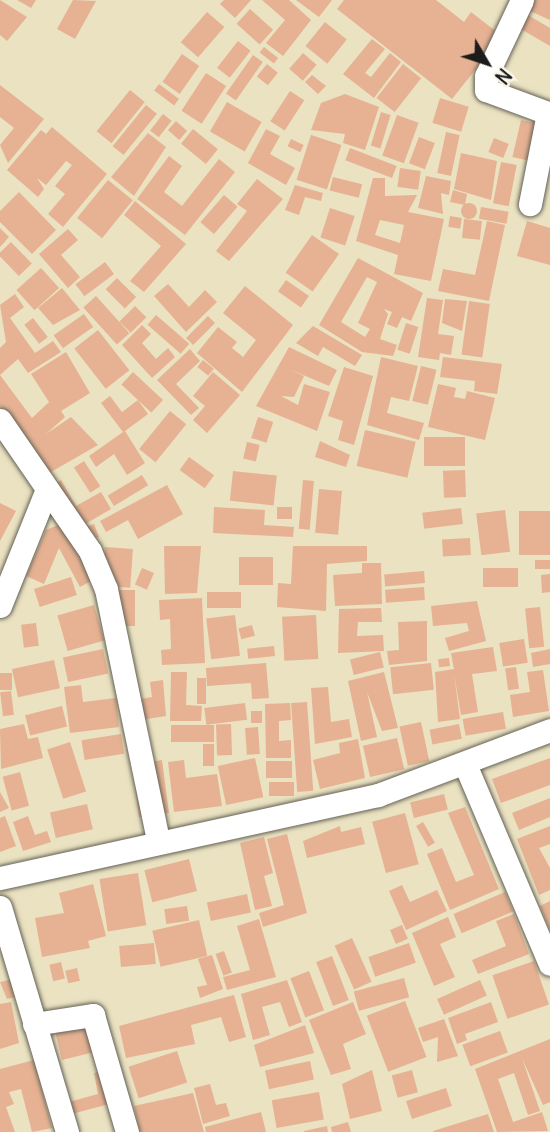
<!DOCTYPE html>
<html>
<head>
<meta charset="utf-8">
<style>
	body { margin:0 }
	#map { position:relative; width:550px; height:1132px; overflow:hidden; background:#eae2c1; font-family:Delius,sans-serif }
	div>[style] { position:absolute }
	[style*='--x'] { left:calc(var(--x)*1px); top:calc(var(--y)*1px); width:calc(var(--w)*1px); rotate:calc(var(--a)*1deg) }
	.building>* { inset:0; background:#e6b293; transform-origin:0 0 }
	.round { border-radius:50% }
	.roads { filter:drop-shadow(0 0 2px #646156) drop-shadow(0 0 2px #646156) }
	.minor>* { height:23px; margin:-11.5px; padding:0 11.5px; transform-origin:11.5px; border-radius:11.5px; background:#fff }
	span { translate:-50% -50%; white-space:nowrap; text-align:center; line-height:1.15; -webkit-text-stroke:7px #fbf7ec; paint-order:stroke }
	.north { position:absolute; left:452px; top:28px; width:70px; height:70px; -webkit-text-stroke:5px #fbf7ec; paint-order:stroke; rotate:129deg; font-size:19px; font-weight:700; line-height:28px; text-align:center; color:#1c1c1c }
	.north::after { content:''; display:block; margin:auto; width:24px; height:32px; background:#1c1c1c; clip-path:polygon(50% 0,100% 100%,50% 72%,0 100%) }
</style>
</head>
<body>
<div id="map">
	<div class="building">
		<i style="clip-path:polygon(0 0,27px 17px,7px 41px,0 35px)"></i>
		<i style="clip-path:polygon(17px 0,36px 0,31px 8px)"></i>
		<i style="clip-path:polygon(73px 0,96px 1px,75px 39px,57px 29px)"></i>
		<i style="clip-path:polygon(224px 0,251px 0,235px 18px,220px 4px)"></i>
		<i style="clip-path:polygon(262px 0,289px 0,311px 20px,283px 56px,266px 43px,285px 20px)"></i>
		<i style="clip-path:polygon(296px 0,332px 0,319px 17px)"></i>
		<i style="clip-path:polygon(344px 0,436px 0,464px 22px,471px 12px,502px 36px,452px 99px,337px 9px)"></i>
		<i style="clip-path:polygon(535px 0,550px 0,550px 20px,530px 11px)"></i>
		<i style="left:250px;top:9px;width:31px;height:20px;rotate:42deg"></i>
		<i style="clip-path:polygon(521px 11px,550px 28px,550px 46px,514px 25px)"></i>
		<i style="left:207px;top:12px;width:23px;height:40px;rotate:41deg"></i>
		<i style="left:325px;top:22px;width:28px;height:31px;rotate:39deg"></i>
		<i style="clip-path:polygon(372px 39px,385px 49px,365px 73px,371px 77px,390px 53px,401px 62px,374px 98px,343px 74px)"></i>
		<i style="left:238px;top:41px;width:16px;height:34px;rotate:38deg"></i>
		<i style="left:264px;top:47px;width:18px;height:7px;rotate:38deg"></i>
		<i style="left:303px;top:53px;width:18px;height:21px;rotate:41deg"></i>
		<i style="left:182px;top:54px;width:21px;height:34px;rotate:35deg"></i>
		<i style="left:253px;top:55px;width:12px;height:47px;rotate:35deg"></i>
		<i style="left:267px;top:64px;width:14px;height:16px;rotate:39deg"></i>
		<i style="left:403px;top:64px;width:23px;height:43px;rotate:38deg"></i>
		<i style="left:206px;top:73px;width:24px;height:45px;rotate:33deg"></i>
		<i style="clip-path:polygon(312px 75px,326px 86px,318px 94px,305px 82px)"></i>
		<i style="left:159px;top:84px;width:25px;height:8px;rotate:37deg"></i>
		<i style="clip-path:polygon(0 85px,44px 119px,8px 163px,0 145px,14px 128px,0 117px)"></i>
		<i style="left:130px;top:90px;width:19px;height:53px;rotate:39deg"></i>
		<i style="left:290px;top:91px;width:17px;height:36px;rotate:33deg"></i>
		<i style="clip-path:polygon(345px 94px,379px 107px,365px 150px,343px 143px,345px 134px,311px 130px,321px 103px)"></i>
		<i style="left:440px;top:98px;width:30px;height:26px;rotate:17deg"></i>
		<i style="left:227px;top:102px;width:40px;height:34px;rotate:30deg"></i>
		<i style="left:146px;top:105px;width:14px;height:53px;rotate:39deg"></i>
		<i style="left:381px;top:112px;width:10px;height:35px;rotate:17deg"></i>
		<i style="left:163px;top:114px;width:11px;height:21px;rotate:38deg"></i>
		<i style="left:397px;top:115px;width:23px;height:43px;rotate:20deg"></i>
		<i style="left:521px;top:120px;width:18px;height:38px;rotate:13deg"></i>
		<i style="left:176px;top:121px;width:15px;height:12px;rotate:42deg"></i>
		<i style="clip-path:polygon(52px 127px,107px 174px,63px 227px,48px 214px,65px 194px,55px 186px,72px 165px,66px 161px,46px 185px,37px 178px,44px 189px,38px 197px,7px 170px,41px 130px,46px 134px)"></i>
		<i style="left:193px;top:129px;width:32px;height:19px;rotate:39deg"></i>
		<i style="clip-path:polygon(266px 129px,280px 136px,270px 154px,295px 168px,286px 185px,248px 163px)"></i>
		<i style="left:446px;top:132px;width:14px;height:42px;rotate:12deg"></i>
		<i style="clip-path:polygon(148px 133px,166px 147px,134px 196px,111px 177px)"></i>
		<i style="left:311px;top:135px;width:32px;height:47px;rotate:18deg"></i>
		<i style="left:419px;top:137px;width:17px;height:28px;rotate:21deg"></i>
		<i style="left:494px;top:138px;width:16px;height:15px;rotate:22deg"></i>
		<i style="left:291px;top:139px;width:14px;height:8px;rotate:25deg"></i>
		<i style="left:350px;top:148px;width:50px;height:13px;rotate:21deg"></i>
		<i style="clip-path:polygon(461px 153px,497px 161px,491px 200px,454px 189px)"></i>
		<i style="clip-path:polygon(169px 156px,182px 166px,164px 192px,182px 206px,219px 159px,235px 172px,185px 235px,137px 199px)"></i>
		<i style="left:501px;top:162px;width:16px;height:42px;rotate:11deg"></i>
		<i style="left:400px;top:168px;width:21px;height:19px;rotate:8deg"></i>
		<i style="clip-path:polygon(426px 176px,451px 181px,449px 195px,441px 193px,443px 214px,418px 208px)"></i>
		<i style="left:333px;top:177px;width:30px;height:14px;rotate:14deg"></i>
		<i style="clip-path:polygon(evenodd,373px 178px,385px 178px,385px 196px,417px 195px,408px 212px,444px 219px,431px 281px,394px 274px,398px 255px,356px 241px,373px 178px,380px 220px,404px 225px,400px 243px,375px 235px,380px 220px)"></i>
		<i style="clip-path:polygon(257px 179px,283px 199px,229px 261px,216px 251px,247px 211px,237px 204px)"></i>
		<i style="left:108px;top:180px;width:32px;height:49px;rotate:39deg"></i>
		<i style="clip-path:polygon(295px 185px,323px 193px,321px 201px,305px 197px,299px 215px,285px 210px)"></i>
		<i style="clip-path:polygon(453px 190px,467px 194px,465px 205px,450px 202px)"></i>
		<i style="clip-path:polygon(19px 192px,56px 230px,32px 254px,0 222px,0 211px)"></i>
		<i style="left:224px;top:195px;width:18px;height:36px;rotate:41deg"></i>
		<i style="clip-path:polygon(135px 201px,186px 244px,144px 292px,130px 281px,161px 246px,124px 215px)"></i>
		<i class="round" style="left:461px;top:203px;width:16px;height:16px"></i>
		<i style="left:481px;top:207px;width:28px;height:12px;rotate:10deg"></i>
		<i style="left:330px;top:208px;width:26px;height:31px;rotate:18deg"></i>
		<i style="left:450px;top:216px;width:12px;height:11px;rotate:9deg"></i>
		<i style="left:464px;top:219px;width:18px;height:19px;rotate:6deg"></i>
		<i style="clip-path:polygon(487px 221px,505px 225px,489px 301px,438px 291px,443px 269px,475px 275px)"></i>
		<i style="clip-path:polygon(527px 221px,550px 228px,550px 265px,517px 256px)"></i>
		<i style="clip-path:polygon(0 228px,9px 237px,0 247px)"></i>
		<i style="clip-path:polygon(68px 229px,78px 240px,61px 255px,80px 277px,68px 288px,39px 254px)"></i>
		<i style="left:312px;top:235px;width:33px;height:46px;rotate:35deg"></i>
		<i style="left:11px;top:242px;width:30px;height:18px;rotate:46deg"></i>
		<i style="clip-path:polygon(evenodd,358px 258px,423px 293px,411px 321px,402px 317px,397px 328px,387px 324px,392px 312px,384px 309px,388px 314px,380px 339px,397px 345px,393px 356px,362px 352px,319px 325px,358px 258px,367px 277px,377px 282px,358px 323px,370px 329px,365px 337px,341px 322px,367px 277px)"></i>
		<i style="left:105px;top:262px;width:15px;height:37px;rotate:53deg"></i>
		<i style="left:41px;top:268px;width:27px;height:33px;rotate:48deg"></i>
		<i style="left:117px;top:278px;width:27px;height:16px;rotate:45deg"></i>
		<i style="left:286px;top:280px;width:28px;height:14px;rotate:35deg"></i>
		<i style="clip-path:polygon(168px 284px,189px 307px,205px 290px,217px 302px,186px 332px,154px 296px)"></i>
		<i style="clip-path:polygon(245px 286px,293px 325px,242px 392px,197px 353px,218px 327px,237px 342px,232px 348px,243px 357px,256px 340px,223px 313px)"></i>
		<i style="clip-path:polygon(62px 288px,80px 310px,53px 325px,38px 308px)"></i>
		<i style="clip-path:polygon(15px 294px,24px 307px,10px 318px,35px 353px,53px 341px,61px 352px,28px 373px,18px 359px,0 375px,32px 418px,49px 402px,31px 374px,66px 352px,90px 393px,61px 411px,65px 417px,46px 434px,71px 417px,98px 445px,44px 476px,0 406px,0 348px,6px 342px,0 305px)"></i>
		<i style="left:96px;top:296px;width:50px;height:17px;rotate:48deg"></i>
		<i style="clip-path:polygon(427px 298px,443px 300px,438px 334px,454px 336px,451px 355px,440px 353px,439px 360px,418px 357px)"></i>
		<i style="clip-path:polygon(445px 299px,467px 301px,462px 331px,442px 323px)"></i>
		<i style="left:469px;top:301px;width:21px;height:54px;rotate:8deg"></i>
		<i style="left:135px;top:306px;width:16px;height:22px;rotate:45deg"></i>
		<i style="left:84px;top:314px;width:16px;height:37px;rotate:55deg"></i>
		<i style="left:156px;top:315px;width:44px;height:13px;rotate:41deg"></i>
		<i style="left:208px;top:316px;width:10px;height:31px;rotate:45deg"></i>
		<i style="left:33px;top:318px;width:24px;height:11px;rotate:52deg"></i>
		<i style="left:406px;top:323px;width:13px;height:28px;rotate:18deg"></i>
		<i style="clip-path:polygon(142px 325px,151px 334px,142px 343px,156px 359px,168px 348px,175px 357px,152px 378px,122px 345px)"></i>
		<i style="clip-path:polygon(313px 326px,362px 355px,355px 366px,323px 347px,318px 356px,296px 343px)"></i>
		<i style="left:98px;top:330px;width:51px;height:30px;rotate:52deg"></i>
		<i style="clip-path:polygon(289px 347px,337px 370px,329px 386px,289px 369px,304px 376px,294px 397px,281px 396px,298px 405px,304px 384px,330px 392px,317px 431px,256px 406px)"></i>
		<i style="clip-path:polygon(190px 349px,200px 361px,176px 384px,199px 408px,191px 415px,157px 380px)"></i>
		<i style="clip-path:polygon(381px 357px,418px 366px,409px 401px,391px 397px,387px 413px,424px 423px,419px 440px,367px 425px)"></i>
		<i style="clip-path:polygon(443px 357px,502px 364px,497px 394px,474px 391px,475px 381px,440px 377px)"></i>
		<i style="left:203px;top:360px;width:14px;height:9px;rotate:39deg"></i>
		<i style="left:421px;top:366px;width:16px;height:36px;rotate:14deg"></i>
		<i style="clip-path:polygon(344px 367px,373px 376px,354px 445px,338px 440px,343px 421px,328px 416px)"></i>
		<i style="left:133px;top:372px;width:41px;height:17px;rotate:43deg"></i>
		<i style="clip-path:polygon(213px 372px,240px 395px,207px 433px,193px 420px,205px 406px,193px 396px)"></i>
		<i style="clip-path:polygon(438px 384px,456px 388px,454px 397px,465px 399px,467px 391px,495px 398px,485px 440px,428px 427px)"></i>
		<i style="clip-path:polygon(110px 396px,122px 412px,138px 400px,148px 414px,125px 431px,145px 463px,127px 475px,114px 454px,96px 467px,89px 456px,123px 432px,101px 403px)"></i>
		<i style="left:170px;top:411px;width:21px;height:49px;rotate:39deg"></i>
		<i style="left:258px;top:417px;width:16px;height:22px;rotate:18deg"></i>
		<i style="left:365px;top:430px;width:52px;height:37px;rotate:13deg"></i>
		<i style="left:424px;top:437px;width:41px;height:29px"></i>
		<i style="clip-path:polygon(320px 441px,350px 455px,346px 467px,315px 457px)"></i>
		<i style="left:247px;top:442px;width:13px;height:17px;rotate:13deg"></i>
		<i style="left:189px;top:457px;width:31px;height:16px;rotate:36deg"></i>
		<i style="left:84px;top:461px;width:30px;height:12px;rotate:57deg"></i>
		<i style="left:465px;top:470px;width:27px;height:22px;rotate:88deg"></i>
		<i style="left:233px;top:471px;width:44px;height:30px;rotate:6deg"></i>
		<i style="left:142px;top:475px;width:12px;height:40px;rotate:59deg"></i>
		<i style="clip-path:polygon(61px 480px,76px 506px,101px 492px,111px 509px,75px 530px,51px 486px)"></i>
		<i style="left:303px;top:480px;width:11px;height:49px;rotate:5deg"></i>
		<i style="clip-path:polygon(167px 485px,183px 514px,138px 539px,128px 520px,106px 532px,100px 521px)"></i>
		<i style="left:319px;top:489px;width:23px;height:44px;rotate:5deg"></i>
		<i style="clip-path:polygon(0 503px,16px 511px,0 541px)"></i>
		<i style="clip-path:polygon(214px 507px,265px 510px,264px 525px,294px 527px,293px 537px,213px 533px)"></i>
		<i style="left:277px;top:507px;width:15px;height:12px"></i>
		<i style="left:461px;top:508px;width:16px;height:39px;rotate:83deg"></i>
		<i style="left:505px;top:510px;width:42px;height:29px;rotate:83deg"></i>
		<i style="left:550px;top:511px;width:44px;height:31px;rotate:90deg"></i>
		<i style="clip-path:polygon(63px 523px,93px 580px,80px 587px,59px 548px,44px 584px,26px 576px,46px 530px)"></i>
		<i style="left:94px;top:524px;width:14px;height:14px;rotate:69deg"></i>
		<i style="left:470px;top:538px;width:17px;height:28px;rotate:87deg"></i>
		<i style="clip-path:polygon(164px 546px,201px 546px,197px 593px,165px 594px)"></i>
		<i style="clip-path:polygon(293px 546px,367px 546px,367px 561px,327px 564px,326px 611px,277px 607px,278px 583px,291px 584px)"></i>
		<i style="left:105px;top:547px;width:28px;height:39px;rotate:4deg"></i>
		<i style="left:273px;top:557px;width:28px;height:34px;rotate:90deg"></i>
		<i style="left:550px;top:560px;width:9px;height:15px;rotate:90deg"></i>
		<i style="clip-path:polygon(362px 563px,381px 563px,382px 604px,335px 606px,333px 575px,362px 573px)"></i>
		<i style="left:142px;top:568px;width:13px;height:18px;rotate:23deg"></i>
		<i style="left:518px;top:568px;width:19px;height:35px;rotate:90deg"></i>
		<i style="left:424px;top:571px;width:12px;height:40px;rotate:85deg"></i>
		<i style="clip-path:polygon(550px 574px,550px 592px,542px 593px,541px 575px)"></i>
		<i style="left:71px;top:577px;width:19px;height:39px;rotate:72deg"></i>
		<i style="left:424px;top:587px;width:13px;height:39px;rotate:86deg"></i>
		<i style="left:112px;top:590px;width:23px;height:36px"></i>
		<i style="left:241px;top:592px;width:16px;height:34px;rotate:90deg"></i>
		<i style="clip-path:polygon(202px 598px,205px 663px,162px 665px,161px 650px,171px 649px,170px 619px,160px 620px,159px 600px)"></i>
		<i style="clip-path:polygon(477px 601px,486px 641px,449px 651px,445px 638px,469px 631px,467px 623px,433px 626px,431px 606px)"></i>
		<i style="left:94px;top:605px;width:37px;height:38px;rotate:74deg"></i>
		<i style="left:540px;top:607px;width:40px;height:15px;rotate:84deg"></i>
		<i style="clip-path:polygon(381px 608px,382px 622px,358px 622px,357px 636px,383px 635px,384px 651px,338px 653px,339px 609px)"></i>
		<i style="left:235px;top:615px;width:41px;height:29px;rotate:83deg"></i>
		<i style="left:316px;top:615px;width:44px;height:34px;rotate:87deg"></i>
		<i style="clip-path:polygon(427px 621px,427px 661px,389px 665px,387px 651px,399px 650px,398px 622px)"></i>
		<i style="left:36px;top:623px;width:23px;height:15px;rotate:83deg"></i>
		<i style="left:252px;top:625px;width:11px;height:14px;rotate:75deg"></i>
		<i style="left:524px;top:639px;width:24px;height:25px;rotate:81deg"></i>
		<i style="left:274px;top:646px;width:10px;height:27px;rotate:84deg"></i>
		<i style="clip-path:polygon(493px 647px,497px 671px,472px 674px,478px 712px,461px 715px,454px 674px,460px 719px,438px 722px,435px 672px,454px 669px,451px 653px)"></i>
		<i style="left:103px;top:649px;width:25px;height:41px;rotate:78deg"></i>
		<i style="clip-path:polygon(550px 649px,550px 664px,533px 667px,531px 653px)"></i>
		<i style="left:380px;top:652px;width:16px;height:31px;rotate:76deg"></i>
		<i style="left:449px;top:658px;width:8px;height:11px;rotate:83deg"></i>
		<i style="left:54px;top:660px;width:29px;height:43px;rotate:78deg"></i>
		<i style="clip-path:polygon(266px 663px,269px 698px,252px 699px,251px 683px,207px 686px,206px 668px)"></i>
		<i style="left:431px;top:663px;width:27px;height:41px;rotate:84deg"></i>
		<i style="clip-path:polygon(135px 667px,141px 699px,152px 697px,150px 682px,163px 680px,166px 716px,128px 722px,119px 670px)"></i>
		<i style="left:516px;top:667px;width:22px;height:11px;rotate:82deg"></i>
		<i style="clip-path:polygon(543px 670px,549px 711px,513px 717px,510px 695px,530px 692px,527px 672px)"></i>
		<i style="clip-path:polygon(171px 672px,187px 672px,186px 705px,202px 706px,201px 721px,170px 721px)"></i>
		<i style="clip-path:polygon(384px 672px,398px 728px,382px 731px,367px 692px,377px 737px,361px 741px,348px 681px)"></i>
		<i style="left:0;top:673px;width:12px;height:17px"></i>
		<i style="left:197px;top:678px;width:9px;height:26px"></i>
		<i style="clip-path:polygon(81px 685px,83px 702px,116px 698px,119px 727px,70px 733px,64px 687px)"></i>
		<i style="clip-path:polygon(328px 687px,331px 722px,349px 719px,352px 737px,315px 744px,311px 688px)"></i>
		<i style="left:11px;top:691px;width:24px;height:11px;rotate:83deg"></i>
		<i style="left:307px;top:702px;width:89px;height:16px;rotate:86deg"></i>
		<i style="left:245px;top:703px;width:17px;height:41px;rotate:83deg"></i>
		<i style="clip-path:polygon(290px 703px,291px 720px,279px 721px,279px 741px,291px 740px,291px 758px,266px 758px,265px 704px)"></i>
		<i style="left:62px;top:706px;width:21px;height:38px;rotate:76deg"></i>
		<i style="left:251px;top:711px;width:11px;height:12px"></i>
		<i style="left:503px;top:712px;width:17px;height:41px;rotate:80deg"></i>
		<i style="left:421px;top:722px;width:40px;height:22px;rotate:78deg"></i>
		<i style="clip-path:polygon(24px 724px,28px 739px,38px 737px,43px 758px,1px 769px,0 729px)"></i>
		<i style="left:231px;top:724px;width:31px;height:15px;rotate:88deg"></i>
		<i style="left:459px;top:724px;width:15px;height:30px;rotate:79deg"></i>
		<i style="left:171px;top:725px;width:43px;height:17px"></i>
		<i style="clip-path:polygon(128px 727px,146px 763px,162px 760px,169px 813px,139px 817px)"></i>
		<i style="left:258px;top:727px;width:27px;height:13px;rotate:86deg"></i>
		<i style="left:121px;top:734px;width:20px;height:40px;rotate:81deg"></i>
		<i style="left:397px;top:738px;width:32px;height:35px;rotate:77deg"></i>
		<i style="clip-path:polygon(358px 739px,365px 778px,320px 789px,313px 760px,340px 753px,339px 743px)"></i>
		<i style="left:70px;top:742px;width:52px;height:24px;rotate:72deg"></i>
		<i style="left:214px;top:744px;width:22px;height:11px;rotate:90deg"></i>
		<i style="left:255px;top:758px;width:40px;height:38px;rotate:78deg"></i>
		<i style="clip-path:polygon(550px 758px,550px 785px,501px 803px,492px 779px)"></i>
		<i style="clip-path:polygon(184px 760px,186px 778px,217px 774px,222px 806px,174px 812px,168px 762px)"></i>
		<i style="left:292px;top:761px;width:17px;height:26px;rotate:90deg"></i>
		<i style="left:20px;top:772px;width:35px;height:18px;rotate:75deg"></i>
		<i style="left:294px;top:782px;width:14px;height:25px;rotate:90deg"></i>
		<i style="clip-path:polygon(0 792px,9px 808px,0 812px)"></i>
		<i style="left:444px;top:794px;width:16px;height:35px;rotate:76deg"></i>
		<i style="clip-path:polygon(550px 798px,550px 817px,519px 830px,512px 813px)"></i>
		<i style="left:87px;top:804px;width:26px;height:38px;rotate:77deg"></i>
		<i style="clip-path:polygon(465px 807px,499px 889px,450px 910px,427px 854px,442px 848px,456px 882px,474px 875px,448px 813px)"></i>
		<i style="left:405px;top:813px;width:53px;height:34px;rotate:75deg"></i>
		<i style="clip-path:polygon(5px 816px,16px 846px,0 852px,0 818px)"></i>
		<i style="clip-path:polygon(28px 816px,35px 835px,47px 831px,51px 842px,23px 851px,13px 822px)"></i>
		<i style="left:423px;top:822px;width:24px;height:8px;rotate:60deg"></i>
		<i style="clip-path:polygon(340px 826px,341px 832px,361px 827px,365px 844px,307px 858px,303px 841px)"></i>
		<i style="clip-path:polygon(550px 826px,550px 844px,539px 848px,550px 868px,550px 890px,539px 895px,517px 839px)"></i>
		<i style="clip-path:polygon(287px 834px,307px 913px,263px 927px,259px 913px,284px 905px,267px 839px)"></i>
		<i style="clip-path:polygon(264px 837px,273px 873px,264px 876px,272px 906px,255px 910px,240px 843px)"></i>
		<i style="left:189px;top:859px;width:33px;height:46px;rotate:76deg"></i>
		<i style="left:138px;top:873px;width:53px;height:39px;rotate:81deg"></i>
		<i style="clip-path:polygon(93px 884px,106px 936px,88px 941px,90px 948px,42px 957px,35px 918px,64px 913px,59px 893px)"></i>
		<i style="clip-path:polygon(402px 885px,410px 902px,437px 890px,447px 911px,406px 930px,389px 891px)"></i>
		<i style="left:505px;top:892px;width:21px;height:56px;rotate:67deg"></i>
		<i style="left:247px;top:894px;width:19px;height:41px;rotate:78deg"></i>
		<i style="clip-path:polygon(550px 901px,550px 930px,540px 906px)"></i>
		<i style="left:187px;top:906px;width:15px;height:23px;rotate:82deg"></i>
		<i style="clip-path:polygon(514px 914px,529px 954px,478px 974px,472px 960px,506px 946px,496px 921px)"></i>
		<i style="clip-path:polygon(448px 917px,456px 937px,440px 944px,455px 977px,434px 986px,412px 933px)"></i>
		<i style="clip-path:polygon(259px 919px,276px 977px,227px 990px,223px 977px,250px 970px,237px 926px)"></i>
		<i style="left:199px;top:920px;width:37px;height:48px;rotate:77deg"></i>
		<i style="left:402px;top:925px;width:15px;height:13px;rotate:67deg"></i>
		<i style="left:352px;top:938px;width:48px;height:19px;rotate:66deg"></i>
		<i style="left:154px;top:943px;width:21px;height:35px;rotate:85deg"></i>
		<i style="left:409px;top:943px;width:21px;height:43px;rotate:71deg"></i>
		<i style="left:224px;top:951px;width:23px;height:9px;rotate:70deg"></i>
		<i style="clip-path:polygon(212px 955px,223px 989px,200px 998px,197px 987px,207px 985px,198px 959px)"></i>
		<i style="left:332px;top:956px;width:47px;height:17px;rotate:69deg"></i>
		<i style="left:534px;top:961px;width:46px;height:44px;rotate:71deg"></i>
		<i style="left:61px;top:962px;width:17px;height:12px;rotate:77deg"></i>
		<i style="left:77px;top:968px;width:13px;height:12px;rotate:77deg"></i>
		<i style="left:309px;top:971px;width:42px;height:20px;rotate:69deg"></i>
		<i style="clip-path:polygon(17px 978px,20px 996px,7px 999px,0 982px)"></i>
		<i style="left:404px;top:978px;width:20px;height:52px;rotate:75deg"></i>
		<i style="clip-path:polygon(287px 980px,302px 1022px,289px 1027px,280px 1002px,262px 1007px,270px 1035px,253px 1040px,241px 994px)"></i>
		<i style="left:480px;top:980px;width:17px;height:47px;rotate:66deg"></i>
		<i style="clip-path:polygon(234px 995px,246px 1037px,229px 1042px,221px 1017px,191px 1025px,195px 1044px,126px 1058px,119px 1026px)"></i>
		<i style="left:405px;top:1001px;width:60px;height:41px;rotate:69deg"></i>
		<i style="clip-path:polygon(11px 1002px,19px 1043px,0 1049px,0 1004px)"></i>
		<i style="clip-path:polygon(353px 1002px,366px 1034px,343px 1044px,351px 1069px,331px 1075px,309px 1020px)"></i>
		<i style="clip-path:polygon(491px 1002px,498px 1022px,465px 1034px,467px 1040px,457px 1044px,448px 1018px)"></i>
		<i style="left:90px;top:1019px;width:33px;height:37px;rotate:76deg"></i>
		<i style="clip-path:polygon(444px 1019px,458px 1056px,437px 1062px,438px 1037px,423px 1042px,418px 1028px)"></i>
		<i style="clip-path:polygon(305px 1025px,314px 1053px,260px 1067px,254px 1045px)"></i>
		<i style="left:500px;top:1031px;width:23px;height:40px;rotate:70deg"></i>
		<i style="clip-path:polygon(550px 1039px,550px 1102px,543px 1105px,522px 1058px,540px 1111px,528px 1115px,514px 1073px,498px 1079px,513px 1122px,542px 1112px,548px 1131px,497px 1132px,475px 1069px)"></i>
		<i style="left:177px;top:1051px;width:33px;height:51px;rotate:72deg"></i>
		<i style="clip-path:polygon(34px 1060px,52px 1128px,32px 1132px,21px 1089px,9px 1092px,14px 1104px,6px 1107px,15px 1132px,0 1132px,0 1069px)"></i>
		<i style="left:310px;top:1061px;width:19px;height:46px;rotate:78deg"></i>
		<i style="clip-path:polygon(105px 1070px,113px 1103px,68px 1115px,65px 1103px,98px 1094px,94px 1073px)"></i>
		<i style="clip-path:polygon(372px 1070px,382px 1111px,350px 1119px,342px 1084px)"></i>
		<i style="left:412px;top:1070px;width:23px;height:21px;rotate:75deg"></i>
		<i style="clip-path:polygon(210px 1084px,216px 1105px,226px 1103px,230px 1116px,203px 1124px,194px 1088px)"></i>
		<i style="left:446px;top:1088px;width:19px;height:42px;rotate:72deg"></i>
		<i style="left:319px;top:1092px;width:28px;height:48px;rotate:80deg"></i>
		<i style="clip-path:polygon(193px 1093px,204px 1132px,140px 1132px,134px 1106px)"></i>
		<i style="clip-path:polygon(261px 1112px,266px 1132px,206px 1132px,205px 1127px)"></i>
		<i style="clip-path:polygon(488px 1114px,494px 1132px,433px 1132px,433px 1131px)"></i>
		<i style="clip-path:polygon(348px 1122px,351px 1132px,332px 1132px,331px 1127px)"></i>
		<i style="clip-path:polygon(327px 1126px,328px 1132px,304px 1132px,304px 1131px)"></i>
	</div>
	<div class="roads">
		<div class="minor">
			<i style="--x:522;--y:0;--w:84;--a:115.3"></i>
			<i style="--x:486;--y:76;--w:14;--a:90"></i>
			<i style="--x:486;--y:90;--w:66;--a:20.4"></i>
			<i style="--x:548;--y:113;--w:93;--a:101.2"></i>
			<i style="--x:0;--y:420;--w:159;--a:55.5"></i>
			<i style="--x:90;--y:551;--w:41;--a:67.2"></i>
			<i style="--x:106;--y:589;--w:257;--a:78.3"></i>
			<i style="--x:0;--y:606;--w:121;--a:-68.1"></i>
			<i style="--x:465;--y:764;--w:217;--a:67"></i>
			<i style="--x:0;--y:878;--w:387;--a:-12.4"></i>
			<i style="--x:378;--y:795;--w:184;--a:-20.7"></i>
			<i style="--x:0;--y:907;--w:235;--a:73.4"></i>
			<i style="--x:34;--y:1024;--w:60;--a:-8.7"></i>
			<i style="--x:93;--y:1015;--w:122;--a:73.8"></i>
		</div>
	</div>
	<div class="north">N</div>
</div>
</body>
</html>
